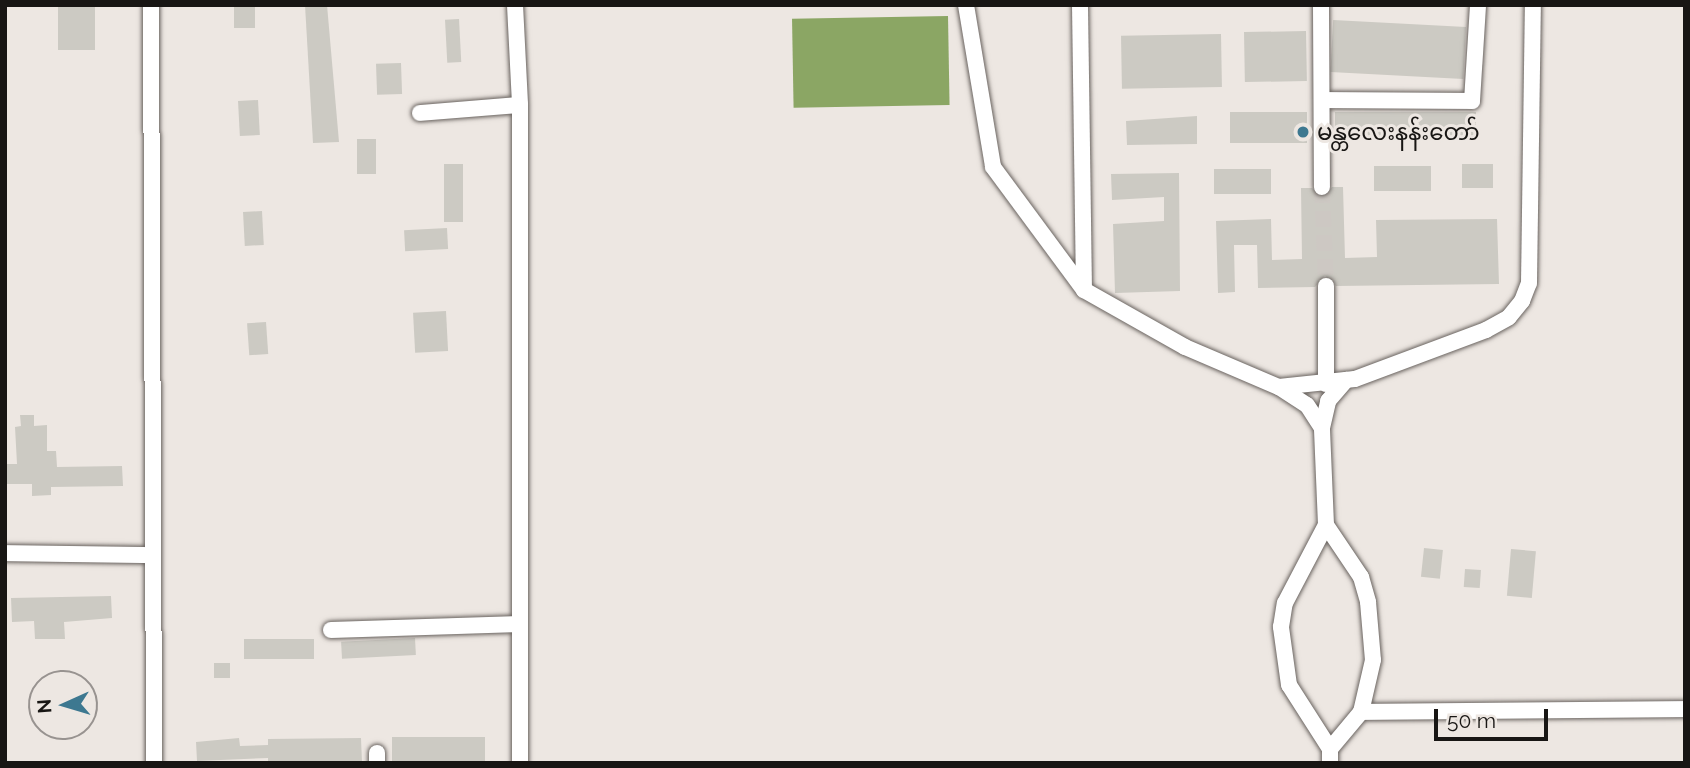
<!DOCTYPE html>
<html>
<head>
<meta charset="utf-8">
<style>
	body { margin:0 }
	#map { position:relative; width:1690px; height:768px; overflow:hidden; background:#ede7e2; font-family:Raleway,"Noto Sans Myanmar",sans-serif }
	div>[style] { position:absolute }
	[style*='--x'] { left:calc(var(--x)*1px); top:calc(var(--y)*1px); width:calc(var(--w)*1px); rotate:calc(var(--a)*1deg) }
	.water>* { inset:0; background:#8ba664; transform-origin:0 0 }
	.building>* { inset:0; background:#cccac3; transform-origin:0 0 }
	.minor-tunnel>* { height:16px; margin-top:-8px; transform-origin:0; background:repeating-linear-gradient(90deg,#cdc8c3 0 16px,transparent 0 24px) }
	.roads { filter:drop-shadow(0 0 2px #69635f) drop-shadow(0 0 2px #69635f) }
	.minor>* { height:16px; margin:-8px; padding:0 8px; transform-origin:8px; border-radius:8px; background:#fff }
	.dots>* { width:19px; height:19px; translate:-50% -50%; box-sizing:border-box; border:4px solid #ede7e2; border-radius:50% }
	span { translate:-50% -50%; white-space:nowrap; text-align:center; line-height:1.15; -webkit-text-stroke:6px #ede7e2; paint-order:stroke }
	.poi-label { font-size:23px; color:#181614 }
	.left { translate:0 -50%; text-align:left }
	.frame { position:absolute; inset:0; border:7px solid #181614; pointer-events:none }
	.north { position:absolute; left:28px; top:670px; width:70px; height:70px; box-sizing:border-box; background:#ede7e2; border:2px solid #989390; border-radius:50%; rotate:266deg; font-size:19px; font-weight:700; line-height:28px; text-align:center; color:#181614 }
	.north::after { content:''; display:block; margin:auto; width:24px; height:32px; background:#3d7890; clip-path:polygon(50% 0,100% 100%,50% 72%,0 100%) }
	.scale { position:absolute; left:1434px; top:709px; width:114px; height:32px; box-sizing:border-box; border:4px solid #181614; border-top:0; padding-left:9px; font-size:21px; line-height:24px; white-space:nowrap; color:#181614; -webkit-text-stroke:5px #ede7e2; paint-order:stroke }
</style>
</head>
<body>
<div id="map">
	<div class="water">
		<i style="left:948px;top:16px;width:89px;height:156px;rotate:89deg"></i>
	</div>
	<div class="building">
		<i style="left:58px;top:5px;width:37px;height:45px"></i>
		<i style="left:234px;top:5px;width:21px;height:23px"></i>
		<i style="clip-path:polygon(305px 5px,327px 5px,339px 142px,313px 143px)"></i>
		<i style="left:459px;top:19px;width:43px;height:14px;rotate:87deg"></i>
		<i style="left:1466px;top:27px;width:52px;height:133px;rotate:93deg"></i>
		<i style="left:1306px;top:31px;width:50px;height:62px;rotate:89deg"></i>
		<i style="left:1221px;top:34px;width:53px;height:100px;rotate:89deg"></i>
		<i style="left:401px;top:63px;width:31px;height:25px;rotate:88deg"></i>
		<i style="left:258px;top:100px;width:35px;height:20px;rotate:87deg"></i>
		<i style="left:1230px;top:112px;width:77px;height:31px"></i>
		<i style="left:1335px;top:112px;width:141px;height:27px"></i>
		<i style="clip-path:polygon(1197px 116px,1197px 144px,1127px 145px,1126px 121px)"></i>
		<i style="left:357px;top:139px;width:19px;height:35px"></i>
		<i style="left:463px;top:164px;width:58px;height:19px;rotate:90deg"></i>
		<i style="left:1462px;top:164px;width:31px;height:24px"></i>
		<i style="left:1374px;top:166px;width:57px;height:25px"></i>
		<i style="left:1271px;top:169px;width:25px;height:57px;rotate:90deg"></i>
		<i style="clip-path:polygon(1179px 173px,1180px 291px,1115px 293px,1113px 224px,1164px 221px,1164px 197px,1112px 200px,1111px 174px)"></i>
		<i style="clip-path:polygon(1332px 187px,1343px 187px,1345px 258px,1377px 257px,1376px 220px,1497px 219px,1499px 284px,1336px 286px,1325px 276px,1315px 287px,1258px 288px,1257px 245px,1234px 245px,1235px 292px,1218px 293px,1216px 221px,1271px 219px,1272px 260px,1302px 259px,1301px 188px,1312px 188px,1323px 197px)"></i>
		<i style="left:262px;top:211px;width:34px;height:19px;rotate:87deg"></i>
		<i style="left:447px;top:228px;width:21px;height:43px;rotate:87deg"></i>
		<i style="left:446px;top:311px;width:40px;height:33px;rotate:87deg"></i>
		<i style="left:266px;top:322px;width:32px;height:19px;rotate:86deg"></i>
		<i style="clip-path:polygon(20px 415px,34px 415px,34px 426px,47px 425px,47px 451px,56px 451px,57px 467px,122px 466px,123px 486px,51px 487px,51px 495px,32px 496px,32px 484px,5px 484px,5px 464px,17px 464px,15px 427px,21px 426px)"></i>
		<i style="left:1424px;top:548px;width:19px;height:29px;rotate:6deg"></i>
		<i style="left:1511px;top:549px;width:25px;height:47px;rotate:5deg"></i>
		<i style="left:1465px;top:569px;width:16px;height:18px;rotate:4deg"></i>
		<i style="clip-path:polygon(111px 596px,112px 618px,64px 622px,65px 639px,35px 639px,34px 621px,12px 622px,11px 598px)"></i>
		<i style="left:415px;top:638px;width:17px;height:74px;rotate:87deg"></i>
		<i style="left:244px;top:639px;width:70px;height:20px"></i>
		<i style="left:214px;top:663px;width:16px;height:15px"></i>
		<i style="left:485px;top:737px;width:26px;height:93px;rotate:90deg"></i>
		<i style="clip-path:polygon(239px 738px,240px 746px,268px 745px,268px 739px,361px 738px,362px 763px,268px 763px,268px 758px,197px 761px,196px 742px)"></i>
	</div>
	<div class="minor-tunnel">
		<i style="--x:1322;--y:187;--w:99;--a:87.7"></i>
	</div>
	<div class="roads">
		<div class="minor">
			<i style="--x:151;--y:5;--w:758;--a:89.77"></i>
			<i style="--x:515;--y:5;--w:100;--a:87.1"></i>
			<i style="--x:520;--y:105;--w:658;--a:90"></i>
			<i style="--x:966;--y:5;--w:164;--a:80.5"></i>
			<i style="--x:993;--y:167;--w:153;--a:53.5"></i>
			<i style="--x:1080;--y:5;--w:285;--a:89.2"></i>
			<i style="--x:1084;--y:290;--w:116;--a:29.4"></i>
			<i style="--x:1185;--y:347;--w:102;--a:23.1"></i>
			<i style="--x:1279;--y:387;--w:76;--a:-6"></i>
			<i style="--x:1355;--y:379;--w:140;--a:-20.5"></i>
			<i style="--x:1486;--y:330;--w:26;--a:-29"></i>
			<i style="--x:1509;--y:317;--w:21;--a:-51"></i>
			<i style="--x:1522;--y:301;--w:19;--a:-69"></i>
			<i style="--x:1529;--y:283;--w:278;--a:-89.2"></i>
			<i style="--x:1321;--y:7;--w:180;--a:89.7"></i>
			<i style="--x:1322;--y:100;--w:150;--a:0.4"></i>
			<i style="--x:1472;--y:101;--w:96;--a:-86.4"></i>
			<i style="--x:420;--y:113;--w:100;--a:-4.6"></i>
			<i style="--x:1326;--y:286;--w:98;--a:90"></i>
			<i style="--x:1279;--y:387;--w:33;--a:33"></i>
			<i style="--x:1307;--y:405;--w:27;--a:57"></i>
			<i style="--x:1326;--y:525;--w:63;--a:56.1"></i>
			<i style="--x:1361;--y:577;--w:26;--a:74"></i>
			<i style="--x:1368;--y:602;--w:58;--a:85.1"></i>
			<i style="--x:1373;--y:660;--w:53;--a:103"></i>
			<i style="--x:1361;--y:712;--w:48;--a:130"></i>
			<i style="--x:5;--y:553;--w:147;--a:0.8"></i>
			<i style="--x:331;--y:630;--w:189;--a:-1.8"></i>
			<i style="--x:1361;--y:712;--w:324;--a:-0.5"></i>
			<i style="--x:377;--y:753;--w:10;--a:90"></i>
			<i style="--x:1330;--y:763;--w:14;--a:-90"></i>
			<i style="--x:1330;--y:749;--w:76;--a:-122.6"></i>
			<i style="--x:1289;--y:685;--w:59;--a:-97.9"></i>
			<i style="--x:1281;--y:627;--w:24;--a:-81"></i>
			<i style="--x:1285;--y:603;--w:88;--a:-62.3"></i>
			<i style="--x:1326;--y:525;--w:97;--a:-92.4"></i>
			<i style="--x:1322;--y:428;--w:28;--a:-77"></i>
			<i style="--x:1328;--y:401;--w:28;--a:-49"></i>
		</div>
	</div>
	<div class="dots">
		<i style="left:1303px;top:132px;background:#3d7890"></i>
	</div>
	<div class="poi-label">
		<span class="left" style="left:1317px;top:132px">မန္တလေးနန်းတော်</span>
	</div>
	<div class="frame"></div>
	<div class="north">N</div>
	<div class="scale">50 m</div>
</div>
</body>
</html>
